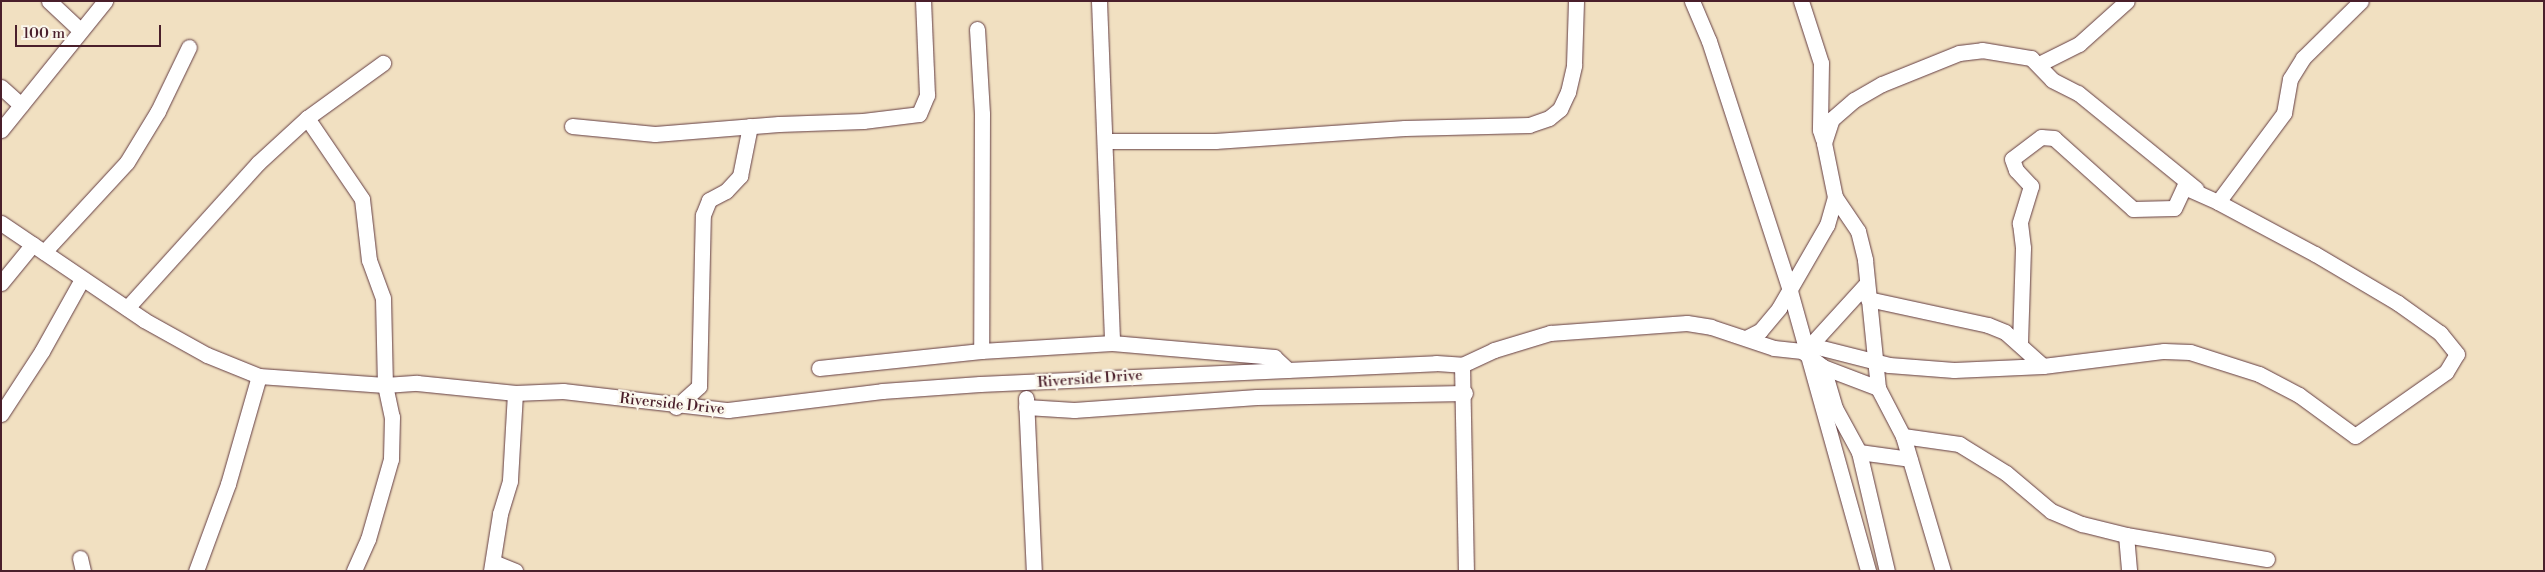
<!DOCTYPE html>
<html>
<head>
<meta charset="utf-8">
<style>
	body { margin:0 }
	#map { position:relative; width:2545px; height:572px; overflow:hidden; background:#f1e0c1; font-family:"Libre Bodoni",serif }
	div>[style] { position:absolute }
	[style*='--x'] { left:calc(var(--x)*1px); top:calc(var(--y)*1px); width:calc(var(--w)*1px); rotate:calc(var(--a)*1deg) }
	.roads { filter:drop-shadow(0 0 1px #633c42) drop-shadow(0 0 1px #633c42) }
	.minor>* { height:15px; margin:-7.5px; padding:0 7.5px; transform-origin:7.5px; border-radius:7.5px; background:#fff }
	span { translate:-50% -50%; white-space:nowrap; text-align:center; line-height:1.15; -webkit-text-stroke:4.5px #fbf7ec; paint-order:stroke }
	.street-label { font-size:15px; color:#4a1f2b }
	.frame { position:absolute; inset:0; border:2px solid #4a1f2b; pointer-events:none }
	.scale { position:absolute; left:15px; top:25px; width:146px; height:22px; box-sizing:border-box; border:2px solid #4a1f2b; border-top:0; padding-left:6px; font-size:15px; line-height:18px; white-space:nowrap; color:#4a1f2b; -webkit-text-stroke:4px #fbf7ec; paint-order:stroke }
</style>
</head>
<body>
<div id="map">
	<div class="roads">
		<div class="minor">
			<i style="--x:49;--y:1;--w:42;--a:43.1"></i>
			<i style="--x:1099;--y:1;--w:342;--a:87.8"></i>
			<i style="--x:1692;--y:1;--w:43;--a:67"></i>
			<i style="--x:1709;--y:41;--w:263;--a:72"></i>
			<i style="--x:1790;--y:291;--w:291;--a:74.4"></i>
			<i style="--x:1801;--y:1;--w:65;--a:72.1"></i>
			<i style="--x:1821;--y:63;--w:67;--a:90.9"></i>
			<i style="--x:1820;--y:130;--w:9;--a:72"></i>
			<i style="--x:977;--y:29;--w:85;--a:86.6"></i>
			<i style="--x:982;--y:114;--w:237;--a:90.2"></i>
			<i style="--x:2039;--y:64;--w:45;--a:-26.6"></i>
			<i style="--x:2079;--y:44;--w:64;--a:-41.9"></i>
			<i style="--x:1;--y:87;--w:27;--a:42"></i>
			<i style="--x:307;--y:118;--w:98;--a:55.8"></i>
			<i style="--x:362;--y:199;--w:61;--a:83.5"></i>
			<i style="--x:369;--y:260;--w:40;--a:69.8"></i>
			<i style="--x:383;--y:298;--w:87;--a:88.7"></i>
			<i style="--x:385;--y:385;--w:33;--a:78"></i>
			<i style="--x:392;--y:417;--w:42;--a:91.4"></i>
			<i style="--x:391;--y:459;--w:83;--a:106"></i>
			<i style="--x:368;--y:539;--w:35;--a:114"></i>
			<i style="--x:572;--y:126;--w:83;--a:5.5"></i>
			<i style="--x:655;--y:134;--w:124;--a:-4.6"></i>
			<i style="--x:779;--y:124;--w:84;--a:-2"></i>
			<i style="--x:863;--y:121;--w:56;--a:-7.1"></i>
			<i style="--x:919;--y:114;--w:21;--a:-67"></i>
			<i style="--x:927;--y:95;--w:94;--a:-92.4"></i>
			<i style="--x:1;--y:130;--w:166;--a:-51.1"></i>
			<i style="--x:1107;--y:141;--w:108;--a:0"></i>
			<i style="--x:1215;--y:141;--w:190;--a:-3.9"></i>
			<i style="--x:1405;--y:128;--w:124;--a:-1.4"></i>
			<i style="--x:1529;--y:125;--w:21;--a:-19"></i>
			<i style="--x:1549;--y:118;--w:14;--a:-39"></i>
			<i style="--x:1560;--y:109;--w:19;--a:-65"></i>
			<i style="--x:1568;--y:92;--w:28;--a:-77"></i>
			<i style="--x:1574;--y:65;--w:64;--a:-88.2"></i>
			<i style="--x:1835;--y:197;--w:41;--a:55.9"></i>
			<i style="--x:1858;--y:231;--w:30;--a:76"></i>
			<i style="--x:1865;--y:260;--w:129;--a:84.2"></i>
			<i style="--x:1878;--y:388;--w:54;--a:62.5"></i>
			<i style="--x:1903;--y:436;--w:141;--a:73.5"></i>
			<i style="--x:2218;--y:202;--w:111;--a:-53.4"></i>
			<i style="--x:2284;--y:113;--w:35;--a:-80"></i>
			<i style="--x:2290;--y:79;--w:25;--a:-58"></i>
			<i style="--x:2303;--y:58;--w:81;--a:-44.5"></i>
			<i style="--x:1;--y:223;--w:173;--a:34.1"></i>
			<i style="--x:144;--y:320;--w:72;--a:29.1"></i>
			<i style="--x:207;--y:355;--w:56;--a:22"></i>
			<i style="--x:259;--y:376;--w:126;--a:4.1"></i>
			<i style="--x:385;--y:385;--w:32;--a:-4"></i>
			<i style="--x:417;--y:383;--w:99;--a:5.8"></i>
			<i style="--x:515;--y:393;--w:88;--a:93.3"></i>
			<i style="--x:510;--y:481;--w:34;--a:107"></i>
			<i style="--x:500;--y:514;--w:58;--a:99"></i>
			<i style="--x:44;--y:252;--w:122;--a:-47.3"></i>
			<i style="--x:127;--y:162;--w:60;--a:-58.7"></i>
			<i style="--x:158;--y:111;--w:71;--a:-64.2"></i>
			<i style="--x:1;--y:283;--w:50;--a:-50.6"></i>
			<i style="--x:1868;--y:299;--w:123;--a:12.2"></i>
			<i style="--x:1988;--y:325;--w:18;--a:22"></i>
			<i style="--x:2005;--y:332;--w:51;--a:41.8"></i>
			<i style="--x:127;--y:308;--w:195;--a:-47.9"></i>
			<i style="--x:258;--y:163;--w:67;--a:-42.6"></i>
			<i style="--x:307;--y:118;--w:94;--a:-35.9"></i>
			<i style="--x:1746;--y:338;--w:16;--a:-27"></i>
			<i style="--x:1760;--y:331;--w:30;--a:-50"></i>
			<i style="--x:1779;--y:308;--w:96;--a:-60"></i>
			<i style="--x:1827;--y:225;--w:29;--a:-74"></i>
			<i style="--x:1835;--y:197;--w:55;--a:-101.5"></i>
			<i style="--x:1824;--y:143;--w:25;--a:-72"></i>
			<i style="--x:1832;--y:119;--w:29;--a:-41"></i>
			<i style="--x:1854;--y:100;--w:32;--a:-30"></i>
			<i style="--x:1882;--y:84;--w:83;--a:-21.9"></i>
			<i style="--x:1959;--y:53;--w:23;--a:-7"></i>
			<i style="--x:1982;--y:50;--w:50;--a:9.3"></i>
			<i style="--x:2031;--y:58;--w:30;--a:46"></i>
			<i style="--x:2052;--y:80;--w:29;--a:27"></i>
			<i style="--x:2078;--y:93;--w:152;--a:39.1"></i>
			<i style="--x:1810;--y:345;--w:81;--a:14.2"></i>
			<i style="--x:1889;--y:365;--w:65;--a:4.4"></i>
			<i style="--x:1954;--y:370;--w:89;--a:-2.6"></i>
			<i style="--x:2043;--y:366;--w:122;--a:-7.1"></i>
			<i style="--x:2164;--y:351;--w:26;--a:2"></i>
			<i style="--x:2190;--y:352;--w:72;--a:17.7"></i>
			<i style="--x:2259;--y:374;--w:45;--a:27.7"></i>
			<i style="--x:2299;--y:395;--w:69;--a:36.2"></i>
			<i style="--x:2355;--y:436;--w:111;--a:-35.1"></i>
			<i style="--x:2446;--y:372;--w:21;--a:-59"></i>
			<i style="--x:2457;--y:354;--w:27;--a:-129"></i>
			<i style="--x:2440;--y:333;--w:52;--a:-144.5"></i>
			<i style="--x:2398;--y:303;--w:96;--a:-149.4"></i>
			<i style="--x:2315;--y:254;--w:110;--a:-151.8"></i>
			<i style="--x:2218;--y:202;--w:37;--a:-156"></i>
			<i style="--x:2184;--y:187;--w:23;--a:115"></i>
			<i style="--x:2174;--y:208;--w:41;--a:178.6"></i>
			<i style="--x:2133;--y:209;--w:106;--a:-138.1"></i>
			<i style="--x:2054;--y:138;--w:13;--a:-176"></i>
			<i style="--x:2041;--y:137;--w:36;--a:143"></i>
			<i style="--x:2012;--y:159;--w:12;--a:70"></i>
			<i style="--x:2016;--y:170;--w:22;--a:47"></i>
			<i style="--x:2031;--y:186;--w:39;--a:107"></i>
			<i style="--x:2020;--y:223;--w:25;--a:83"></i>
			<i style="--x:2023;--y:248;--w:96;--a:91.8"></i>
			<i style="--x:1806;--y:350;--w:89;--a:-47.7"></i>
			<i style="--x:1462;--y:365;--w:35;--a:-25"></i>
			<i style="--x:1494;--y:350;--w:59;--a:-16.9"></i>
			<i style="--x:1550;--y:333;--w:137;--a:-4.2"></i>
			<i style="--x:1687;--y:323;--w:24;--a:9"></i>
			<i style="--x:1711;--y:327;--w:66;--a:18.4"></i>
			<i style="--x:1774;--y:348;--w:28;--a:6"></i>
			<i style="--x:1802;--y:351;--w:26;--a:37"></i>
			<i style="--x:1823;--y:367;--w:59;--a:20.9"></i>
			<i style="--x:1823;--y:367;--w:43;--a:73.7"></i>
			<i style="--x:1835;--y:408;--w:50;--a:61.4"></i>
			<i style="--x:1859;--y:452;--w:122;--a:76.8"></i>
			<i style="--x:819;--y:368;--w:163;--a:-6"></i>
			<i style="--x:981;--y:351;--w:131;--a:-3.5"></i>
			<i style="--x:1112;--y:343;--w:163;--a:4.9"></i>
			<i style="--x:1274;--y:357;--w:19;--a:43"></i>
			<i style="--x:515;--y:393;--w:48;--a:-2.4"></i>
			<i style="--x:563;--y:391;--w:166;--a:6.6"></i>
			<i style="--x:728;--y:410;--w:155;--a:-7"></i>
			<i style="--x:882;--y:391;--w:98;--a:-4.1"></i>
			<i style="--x:980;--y:384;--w:456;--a:-2.6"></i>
			<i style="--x:1436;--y:363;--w:26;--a:4"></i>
			<i style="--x:1462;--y:365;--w:206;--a:88.9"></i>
			<i style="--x:1026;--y:398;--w:173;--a:87.4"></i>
			<i style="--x:676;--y:407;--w:31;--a:-42"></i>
			<i style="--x:699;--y:386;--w:171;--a:-88.7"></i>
			<i style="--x:703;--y:215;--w:16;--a:-68"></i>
			<i style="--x:709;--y:200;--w:19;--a:-28"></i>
			<i style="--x:726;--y:191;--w:21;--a:-47"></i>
			<i style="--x:740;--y:176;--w:51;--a:-78.7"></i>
			<i style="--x:1026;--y:407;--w:48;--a:3.6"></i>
			<i style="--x:1074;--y:410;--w:183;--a:-4.1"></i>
			<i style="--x:1257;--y:397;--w:208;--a:-1.1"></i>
			<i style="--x:1;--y:414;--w:75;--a:-56.9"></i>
			<i style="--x:42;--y:351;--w:82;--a:-60.9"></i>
			<i style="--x:1903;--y:436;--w:57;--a:8.1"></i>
			<i style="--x:1959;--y:444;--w:55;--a:31.7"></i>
			<i style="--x:2006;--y:473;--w:59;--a:40.2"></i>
			<i style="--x:2051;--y:511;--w:34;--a:23"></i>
			<i style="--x:2082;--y:524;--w:45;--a:14"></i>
			<i style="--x:2126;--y:535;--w:143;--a:9.7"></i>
			<i style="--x:1859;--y:452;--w:51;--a:7.8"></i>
			<i style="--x:2126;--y:535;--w:36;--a:85"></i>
			<i style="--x:80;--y:558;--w:13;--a:77"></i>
			<i style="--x:493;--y:562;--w:24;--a:22"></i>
			<i style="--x:196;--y:571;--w:93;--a:-69.8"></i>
			<i style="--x:228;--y:484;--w:112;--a:-74"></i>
		</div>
	</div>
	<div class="street-label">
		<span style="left:1090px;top:379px;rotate:-4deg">Riverside Drive</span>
		<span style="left:672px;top:404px;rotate:6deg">Riverside Drive</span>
	</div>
	<div class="frame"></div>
	<div class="scale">100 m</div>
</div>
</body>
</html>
